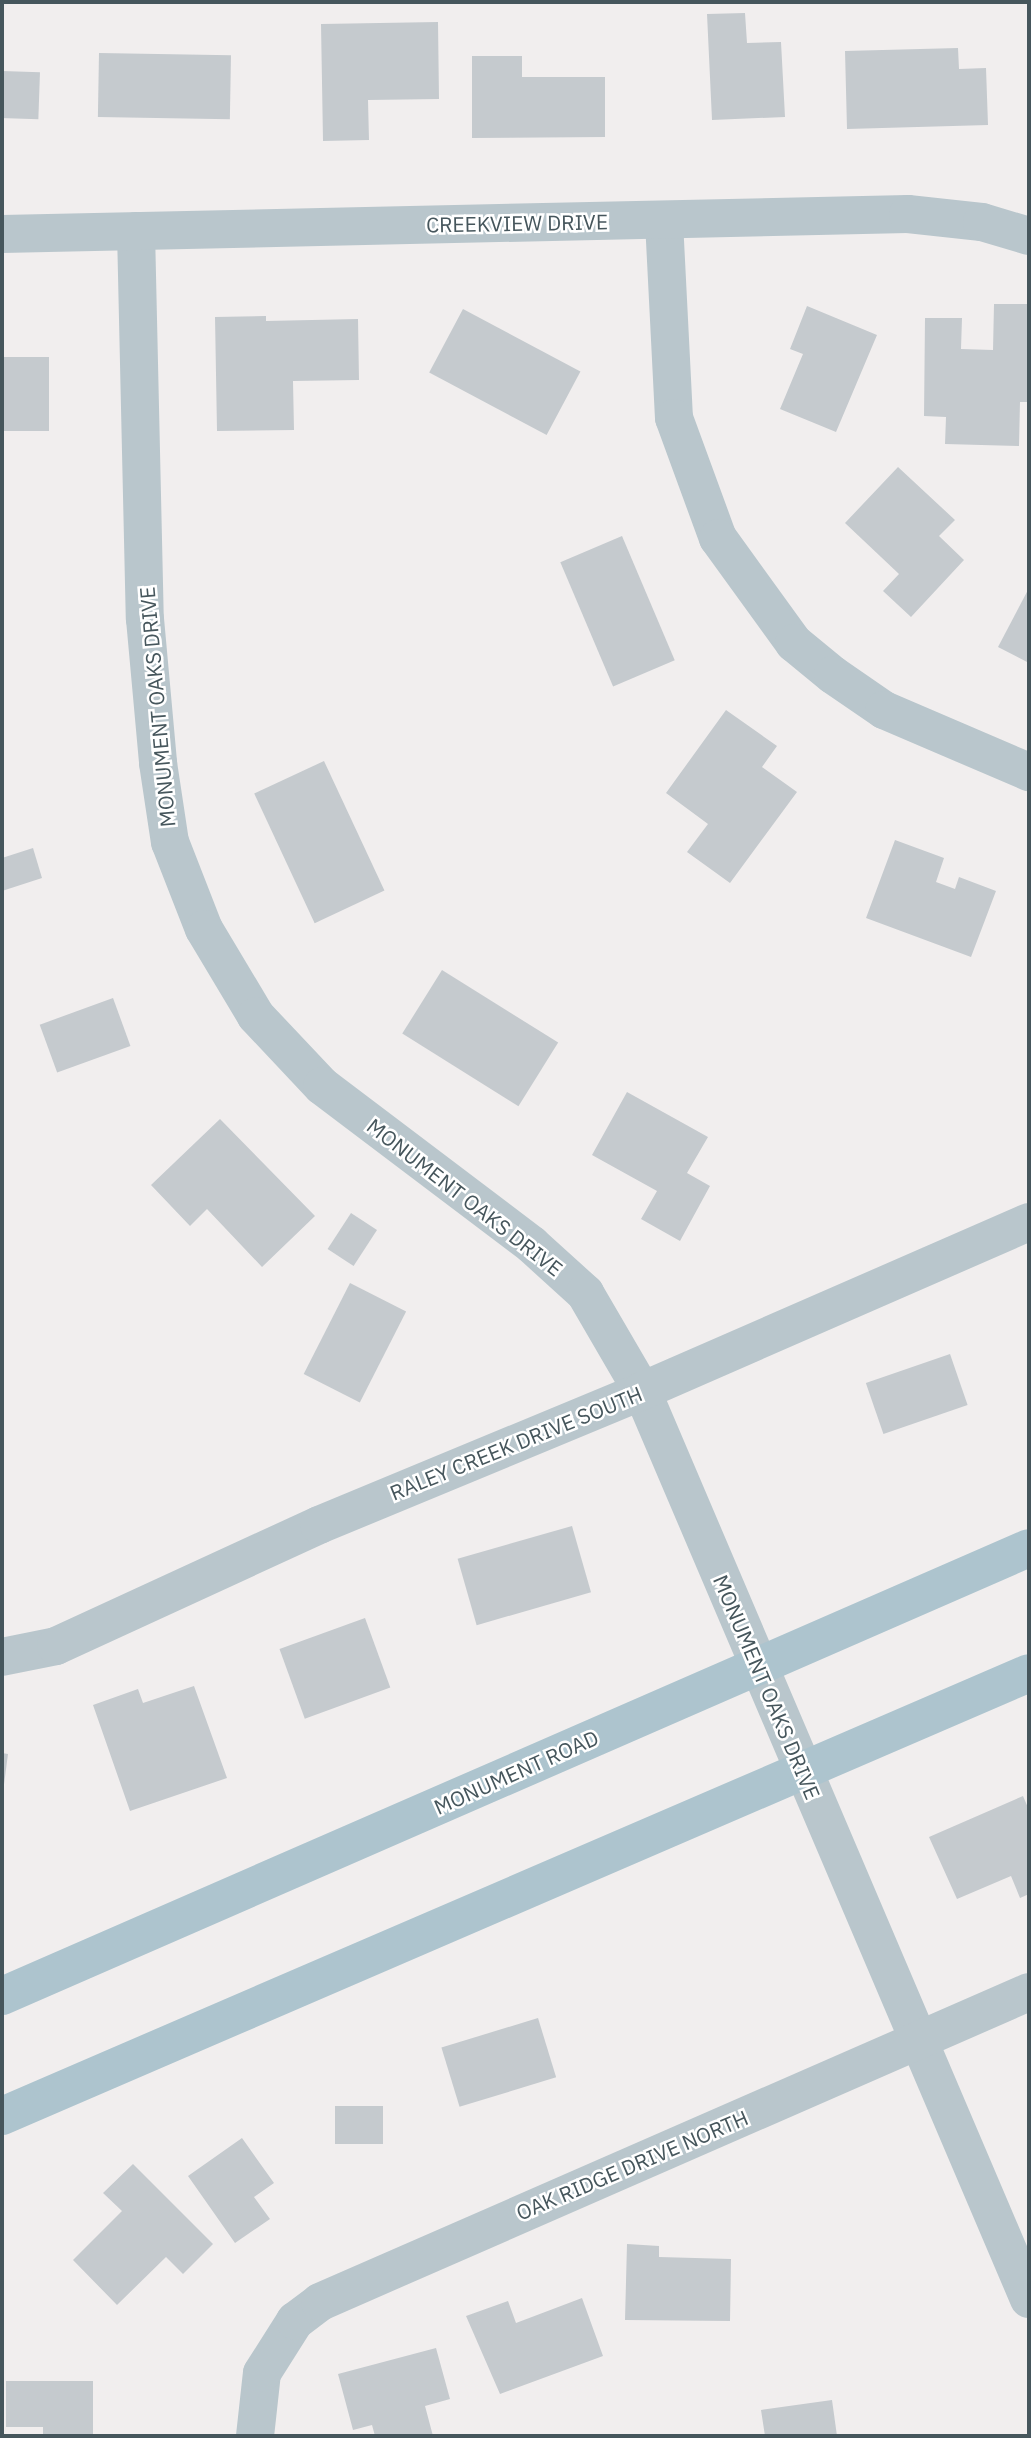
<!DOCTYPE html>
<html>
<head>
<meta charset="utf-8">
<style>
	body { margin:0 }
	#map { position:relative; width:1031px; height:2438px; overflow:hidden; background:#f1eeee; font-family:"IBM Plex Sans",sans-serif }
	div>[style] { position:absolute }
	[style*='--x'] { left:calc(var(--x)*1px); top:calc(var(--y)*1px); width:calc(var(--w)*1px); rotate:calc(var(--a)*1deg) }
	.building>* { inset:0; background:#c5cace; transform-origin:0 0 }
	.minor>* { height:38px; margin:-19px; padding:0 19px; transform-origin:19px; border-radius:19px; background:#b9c6cc }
	.major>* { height:38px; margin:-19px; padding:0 19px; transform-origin:19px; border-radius:19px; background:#adc4ce }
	span { translate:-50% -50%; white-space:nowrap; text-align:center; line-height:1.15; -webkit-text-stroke:5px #fff; paint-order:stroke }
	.street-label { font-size:21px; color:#46565c }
	.frame { position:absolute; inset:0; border:4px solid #46565c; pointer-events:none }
</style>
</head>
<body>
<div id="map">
	<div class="building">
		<i style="clip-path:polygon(745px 13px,747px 43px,781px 42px,785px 117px,712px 120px,707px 14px)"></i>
		<i style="clip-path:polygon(438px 22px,439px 99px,368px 100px,369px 140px,323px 141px,321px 24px)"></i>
		<i style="clip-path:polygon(958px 48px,959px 69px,986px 68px,988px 125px,847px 129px,845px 51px)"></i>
		<i style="left:99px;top:53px;width:132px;height:64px;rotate:1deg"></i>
		<i style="clip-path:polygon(472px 56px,522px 56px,522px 77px,605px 77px,605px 137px,472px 138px)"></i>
		<i style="left:2px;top:71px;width:38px;height:47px;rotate:2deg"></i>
		<i style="clip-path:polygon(994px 304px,1029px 304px,1029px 402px,1020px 402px,1019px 446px,945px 444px,946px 417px,924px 416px,925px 318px,962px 318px,961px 349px,993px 350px)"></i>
		<i style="clip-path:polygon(807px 306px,877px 335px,836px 432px,780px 409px,803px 354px,790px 349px)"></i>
		<i style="left:463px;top:309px;width:133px;height:72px;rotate:28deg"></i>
		<i style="clip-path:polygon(266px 316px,266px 321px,358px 319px,359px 380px,293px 381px,294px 430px,217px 431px,215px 317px)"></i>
		<i style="left:2px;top:357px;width:47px;height:74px"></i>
		<i style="clip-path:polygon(898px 467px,955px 520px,939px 536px,964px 560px,911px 617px,883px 591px,899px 574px,845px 523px)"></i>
		<i style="left:622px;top:536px;width:135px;height:67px;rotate:67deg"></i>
		<i style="clip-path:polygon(1029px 588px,1029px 663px,998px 647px)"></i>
		<i style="clip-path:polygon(726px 710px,777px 746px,762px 767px,797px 792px,730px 883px,687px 852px,708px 824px,666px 793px)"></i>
		<i style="left:324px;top:761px;width:143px;height:77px;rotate:65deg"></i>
		<i style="clip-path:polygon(895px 840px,944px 858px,936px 882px,955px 889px,959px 877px,996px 891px,971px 957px,866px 918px)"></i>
		<i style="clip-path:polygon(33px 848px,42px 878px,2px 891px,2px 858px)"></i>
		<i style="left:442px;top:970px;width:137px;height:75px;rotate:32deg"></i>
		<i style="left:113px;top:998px;width:51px;height:78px;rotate:70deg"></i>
		<i style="clip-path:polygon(627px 1092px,708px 1137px,687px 1173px,710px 1186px,680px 1241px,641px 1219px,657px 1191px,592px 1155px)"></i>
		<i style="clip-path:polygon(220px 1119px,315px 1216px,262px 1267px,207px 1209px,190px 1226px,151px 1185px)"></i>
		<i style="left:351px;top:1213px;width:31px;height:43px;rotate:33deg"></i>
		<i style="left:350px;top:1283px;width:63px;height:102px;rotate:27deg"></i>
		<i style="left:950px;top:1354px;width:54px;height:89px;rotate:71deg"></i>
		<i style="left:572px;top:1526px;width:69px;height:119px;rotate:74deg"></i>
		<i style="left:365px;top:1618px;width:74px;height:91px;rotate:70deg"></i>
		<i style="clip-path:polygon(194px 1686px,227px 1778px,130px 1811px,93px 1705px,138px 1689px,143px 1703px)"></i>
		<i style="clip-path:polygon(2px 1753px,8px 1754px,3px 1792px,2px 1792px)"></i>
		<i style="clip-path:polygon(1023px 1796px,1029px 1810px,1029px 1894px,1020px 1898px,1011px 1876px,957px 1899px,929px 1837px)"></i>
		<i style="left:538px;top:2018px;width:62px;height:101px;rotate:73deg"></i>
		<i style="left:335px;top:2106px;width:48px;height:38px"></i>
		<i style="clip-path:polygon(242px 2138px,274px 2183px,254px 2197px,270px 2219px,235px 2243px,188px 2176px)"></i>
		<i style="clip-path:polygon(133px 2164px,213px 2244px,183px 2274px,166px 2257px,117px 2305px,73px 2260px,122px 2211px,103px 2193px)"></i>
		<i style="clip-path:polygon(627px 2244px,659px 2246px,659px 2257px,731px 2259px,730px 2321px,625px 2320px)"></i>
		<i style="clip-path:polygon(582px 2298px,603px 2356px,500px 2394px,466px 2316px,508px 2301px,516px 2323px)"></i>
		<i style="clip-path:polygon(436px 2348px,450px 2399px,425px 2406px,433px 2436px,375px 2436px,372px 2425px,353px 2430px,338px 2374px)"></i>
		<i style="clip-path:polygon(6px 2381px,93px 2381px,93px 2436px,43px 2436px,43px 2427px,6px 2427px)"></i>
		<i style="clip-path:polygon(832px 2400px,837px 2436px,765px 2436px,761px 2410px)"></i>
	</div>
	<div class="minor">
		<i style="--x:664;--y:221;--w:197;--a:87.1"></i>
		<i style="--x:674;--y:418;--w:128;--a:69.9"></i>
		<i style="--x:718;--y:538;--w:130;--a:54.1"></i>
		<i style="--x:794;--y:643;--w:50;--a:39.4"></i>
		<i style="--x:833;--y:675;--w:62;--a:34.5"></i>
		<i style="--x:884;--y:710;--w:158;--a:23.2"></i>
		<i style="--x:136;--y:231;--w:388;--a:88.7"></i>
		<i style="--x:145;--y:619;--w:145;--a:84.8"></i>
		<i style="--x:158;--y:763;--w:80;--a:81.4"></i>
		<i style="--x:170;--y:842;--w:93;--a:68.7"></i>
		<i style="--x:204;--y:929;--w:101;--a:59.1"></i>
		<i style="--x:256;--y:1016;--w:96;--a:46.7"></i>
		<i style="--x:322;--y:1086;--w:263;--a:37.1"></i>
		<i style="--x:532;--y:1245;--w:72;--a:42.2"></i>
		<i style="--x:585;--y:1293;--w:113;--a:59.8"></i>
		<i style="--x:642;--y:1391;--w:987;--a:66.92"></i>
		<i style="--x:2;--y:234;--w:906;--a:-1.26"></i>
		<i style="--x:908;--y:214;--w:74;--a:6.2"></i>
		<i style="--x:982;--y:222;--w:49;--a:16.6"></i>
		<i style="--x:2;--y:1657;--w:55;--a:-11.5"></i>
		<i style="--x:56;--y:1646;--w:289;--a:-24.7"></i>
		<i style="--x:319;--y:1525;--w:350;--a:-22.5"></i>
		<i style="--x:642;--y:1391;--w:422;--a:-23.6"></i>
		<i style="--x:255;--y:2436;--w:63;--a:-83.7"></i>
		<i style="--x:262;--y:2373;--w:62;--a:-57.6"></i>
		<i style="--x:295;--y:2321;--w:31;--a:-37"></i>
		<i style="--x:320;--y:2302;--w:774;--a:-23.62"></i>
	</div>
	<div class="major">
		<i style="--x:2;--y:1996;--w:1120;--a:-23.57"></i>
		<i style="--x:2;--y:2116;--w:1118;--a:-23.33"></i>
	</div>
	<div class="street-label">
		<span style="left:517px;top:223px;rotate:-1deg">CREEKVIEW DRIVE</span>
		<span style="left:157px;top:707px;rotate:-95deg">MONUMENT OAKS DRIVE</span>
		<span style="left:465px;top:1197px;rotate:38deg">MONUMENT OAKS DRIVE</span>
		<span style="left:516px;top:1443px;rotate:-22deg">RALEY CREEK DRIVE SOUTH</span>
		<span style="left:767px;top:1687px;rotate:67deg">MONUMENT OAKS DRIVE</span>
		<span style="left:516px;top:1772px;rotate:-24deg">MONUMENT ROAD</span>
		<span style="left:632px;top:2165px;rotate:-23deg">OAK RIDGE DRIVE NORTH</span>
	</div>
	<div class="frame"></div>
</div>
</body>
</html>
